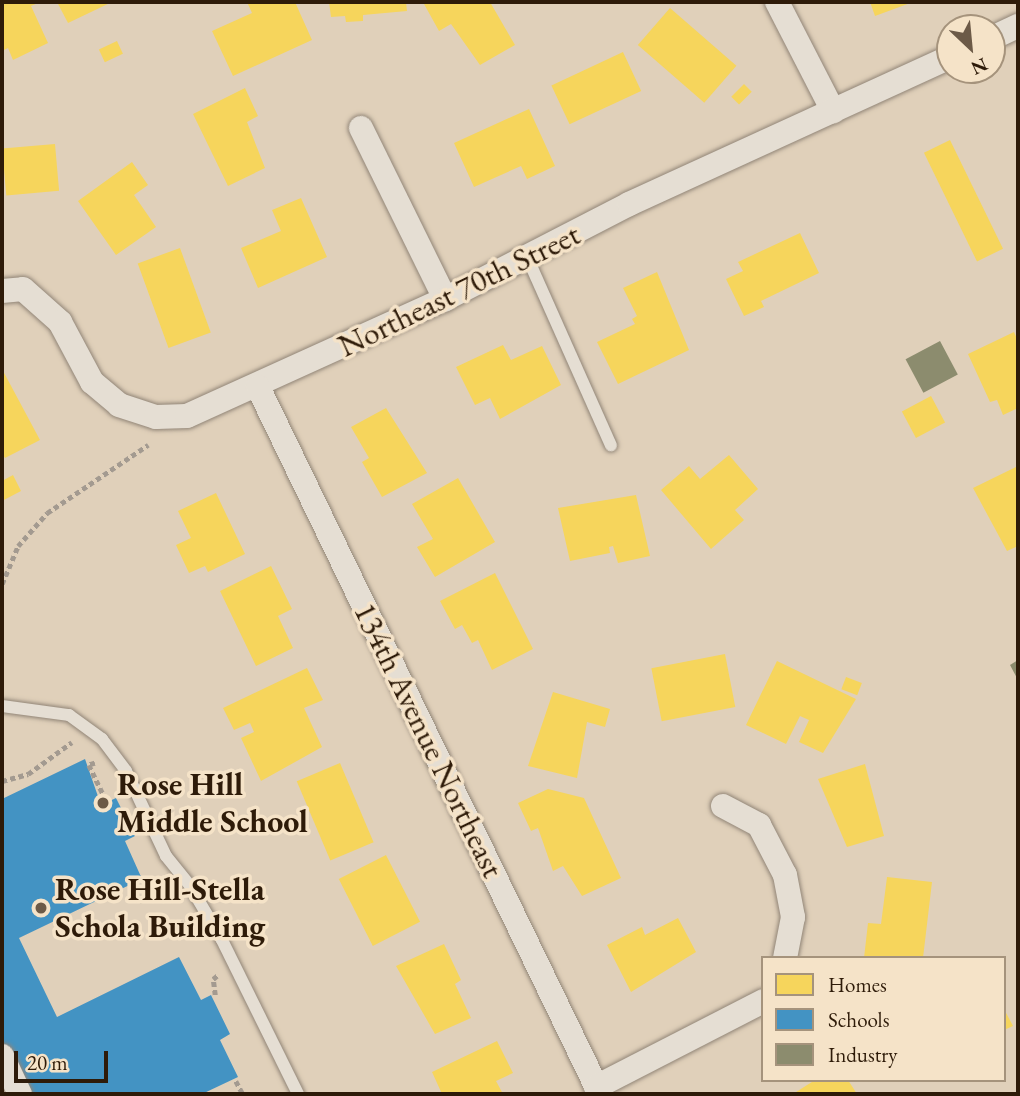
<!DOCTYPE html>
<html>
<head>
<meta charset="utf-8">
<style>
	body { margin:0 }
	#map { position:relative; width:1020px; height:1096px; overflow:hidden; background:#e0d0ba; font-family:"EB Garamond",serif }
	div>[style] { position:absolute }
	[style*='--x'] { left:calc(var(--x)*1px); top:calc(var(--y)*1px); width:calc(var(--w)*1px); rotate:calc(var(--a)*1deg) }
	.homes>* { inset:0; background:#f6d55c; transform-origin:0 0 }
	.schools>* { inset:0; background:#4393c3 }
	.industry>* { inset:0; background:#8c8c6e; transform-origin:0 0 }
	.path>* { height:4.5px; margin-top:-2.25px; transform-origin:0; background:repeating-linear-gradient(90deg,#a39a90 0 5px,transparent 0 8.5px) }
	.roads { filter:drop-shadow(0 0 2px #918577) drop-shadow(0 0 2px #918577) }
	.lane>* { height:12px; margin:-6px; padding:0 6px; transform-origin:6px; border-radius:6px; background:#e5ded3 }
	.street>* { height:24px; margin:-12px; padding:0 12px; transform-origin:12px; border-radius:12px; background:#e5ded3 }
	.dots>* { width:19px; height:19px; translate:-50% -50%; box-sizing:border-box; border:4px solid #f5e3c8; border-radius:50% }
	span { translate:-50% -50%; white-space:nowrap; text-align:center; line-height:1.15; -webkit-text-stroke:7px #f5e3c8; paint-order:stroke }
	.street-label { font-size:32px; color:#2e1b09 }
	.poi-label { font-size:32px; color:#2e1b09; font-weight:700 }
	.left { translate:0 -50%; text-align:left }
	.frame { position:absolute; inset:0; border:4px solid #2e1b09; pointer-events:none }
	.legend { position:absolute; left:761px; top:956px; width:245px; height:126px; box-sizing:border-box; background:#f5e3c8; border:2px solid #a5937c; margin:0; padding:9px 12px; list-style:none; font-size:21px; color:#2e1b09 }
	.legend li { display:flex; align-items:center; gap:14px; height:35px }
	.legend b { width:35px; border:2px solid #a5937c }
	.north { position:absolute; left:936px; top:14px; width:70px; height:70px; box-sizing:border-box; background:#f5e3c8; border:2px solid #a5937c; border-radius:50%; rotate:154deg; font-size:19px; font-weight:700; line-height:28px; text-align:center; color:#2e1b09 }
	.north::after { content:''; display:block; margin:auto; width:24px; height:32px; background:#6c5a47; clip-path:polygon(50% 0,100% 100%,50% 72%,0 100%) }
	.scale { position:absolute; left:14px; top:1051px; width:94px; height:32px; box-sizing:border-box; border:4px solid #2e1b09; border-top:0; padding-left:9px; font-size:21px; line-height:24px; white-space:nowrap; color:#2e1b09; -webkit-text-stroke:5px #f5e3c8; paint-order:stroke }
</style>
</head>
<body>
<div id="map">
	<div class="homes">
		<i style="clip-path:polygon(2px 2px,40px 2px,31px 6px,48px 43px,13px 60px,8px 48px,2px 51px)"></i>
		<i style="clip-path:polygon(57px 2px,112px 2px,68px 23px)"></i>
		<i style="clip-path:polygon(247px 2px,295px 2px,312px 40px,233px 76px,212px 31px,252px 13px)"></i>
		<i style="clip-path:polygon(329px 2px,406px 2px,407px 11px,363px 15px,363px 21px,346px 22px,345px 16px,331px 17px)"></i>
		<i style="clip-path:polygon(490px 2px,515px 45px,480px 65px,451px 24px,439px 31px,424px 4px)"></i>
		<i style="clip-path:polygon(870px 2px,913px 2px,875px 16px)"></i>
		<i style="left:670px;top:8px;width:88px;height:49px;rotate:41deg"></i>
		<i style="left:117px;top:41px;width:14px;height:20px;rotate:65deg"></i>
		<i style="left:623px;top:52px;width:43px;height:79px;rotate:65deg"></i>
		<i style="left:744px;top:84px;width:11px;height:18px;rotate:45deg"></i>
		<i style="clip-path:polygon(245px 88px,258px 116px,247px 122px,265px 168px,228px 186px,193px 114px)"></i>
		<i style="clip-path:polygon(529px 109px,555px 166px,527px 179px,521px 166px,474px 187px,454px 143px)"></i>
		<i style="left:950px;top:140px;width:121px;height:29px;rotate:64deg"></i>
		<i style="left:55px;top:144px;width:47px;height:53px;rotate:85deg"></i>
		<i style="clip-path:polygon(132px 162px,148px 185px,134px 195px,156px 227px,116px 255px,78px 201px)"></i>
		<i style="clip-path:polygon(301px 198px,327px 257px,258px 288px,241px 248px,281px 231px,272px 210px)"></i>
		<i style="clip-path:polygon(800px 233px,819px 273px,761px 301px,764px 307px,744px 316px,726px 279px,743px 271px,738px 262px)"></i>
		<i style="left:180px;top:248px;width:90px;height:45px;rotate:70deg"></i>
		<i style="clip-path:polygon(657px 272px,689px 350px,618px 384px,597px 342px,635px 324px,632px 319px,637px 316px,623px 288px)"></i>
		<i style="clip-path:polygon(1014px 332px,1018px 341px,1018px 408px,1003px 415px,997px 400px,990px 402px,968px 354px)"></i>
		<i style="clip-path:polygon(503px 345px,511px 360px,542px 346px,561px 385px,500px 419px,490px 398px,475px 405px,456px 367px)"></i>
		<i style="clip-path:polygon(2px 369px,40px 440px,5px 458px,2px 453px)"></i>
		<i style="left:931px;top:396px;width:30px;height:33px;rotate:62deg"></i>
		<i style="clip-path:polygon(386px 408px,427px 473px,382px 497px,362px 462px,369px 458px,351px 427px)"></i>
		<i style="clip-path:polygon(729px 455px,758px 489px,735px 510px,744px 520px,711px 549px,661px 490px,689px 466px,700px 479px)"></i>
		<i style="clip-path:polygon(1018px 466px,1018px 546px,1007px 551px,973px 488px)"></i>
		<i style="clip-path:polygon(13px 475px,21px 491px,2px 501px,2px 481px)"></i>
		<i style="clip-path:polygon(458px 478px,495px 542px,435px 577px,417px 547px,433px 539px,412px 504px)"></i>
		<i style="clip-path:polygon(216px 493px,245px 554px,208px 572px,205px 566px,189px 573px,176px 545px,191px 538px,178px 511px)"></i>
		<i style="clip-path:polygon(636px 495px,650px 556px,618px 563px,613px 546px,609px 547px,610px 553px,570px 561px,558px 508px)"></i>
		<i style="clip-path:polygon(271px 566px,292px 609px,278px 616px,293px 648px,256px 666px,220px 591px)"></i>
		<i style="clip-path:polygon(495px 573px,533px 649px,492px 670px,478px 640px,472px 643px,462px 625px,455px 629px,440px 601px)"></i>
		<i style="left:725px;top:654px;width:54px;height:75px;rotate:79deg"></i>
		<i style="clip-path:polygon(777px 661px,856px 699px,823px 753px,799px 742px,809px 720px,800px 716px,786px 744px,746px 725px)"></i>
		<i style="clip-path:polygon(307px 668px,323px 700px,304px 708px,322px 747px,261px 781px,241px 738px,254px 732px,250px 723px,234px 730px,223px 708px)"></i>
		<i style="left:846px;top:677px;width:17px;height:13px;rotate:21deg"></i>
		<i style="clip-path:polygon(553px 692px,610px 709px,605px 727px,587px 722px,577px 778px,528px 766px)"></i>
		<i style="left:340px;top:763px;width:86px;height:47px;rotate:67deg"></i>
		<i style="clip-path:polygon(865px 764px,884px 836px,847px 847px,818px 779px)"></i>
		<i style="clip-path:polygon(548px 789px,584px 798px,621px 878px,582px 896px,563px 866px,553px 871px,538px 828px,531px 831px,518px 803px)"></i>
		<i style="left:386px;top:855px;width:75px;height:53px;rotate:63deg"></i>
		<i style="clip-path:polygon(887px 877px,932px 882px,923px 958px,864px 958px,868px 923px,881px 924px)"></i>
		<i style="clip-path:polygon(678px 918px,696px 952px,631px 992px,607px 945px,642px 927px,645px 935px)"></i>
		<i style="clip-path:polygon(444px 944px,461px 980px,455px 984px,471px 1018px,435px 1034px,396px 966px)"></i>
		<i style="clip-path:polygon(1004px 1009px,1013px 1026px,1004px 1030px)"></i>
		<i style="clip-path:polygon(497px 1041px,513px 1073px,496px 1081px,503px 1094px,442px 1094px,432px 1072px)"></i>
		<i style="clip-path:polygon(815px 1080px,848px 1080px,857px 1094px,793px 1094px)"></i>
	</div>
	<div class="schools">
		<i style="clip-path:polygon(85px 759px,101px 805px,116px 798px,135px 836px,125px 841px,142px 879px,19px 938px,57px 1017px,179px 957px,201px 1000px,211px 995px,230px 1034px,220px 1040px,238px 1077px,202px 1094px,20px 1094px,2px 1056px,2px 799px)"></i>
	</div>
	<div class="industry">
		<i style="left:940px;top:341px;width:38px;height:39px;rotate:62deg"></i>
		<i style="clip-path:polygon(1018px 660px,1018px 680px,1010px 665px)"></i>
	</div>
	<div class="path">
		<i style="--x:2;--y:584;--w:41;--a:-67.2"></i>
		<i style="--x:18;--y:546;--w:44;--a:-48.7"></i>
		<i style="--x:47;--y:513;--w:122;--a:-34"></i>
		<i style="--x:95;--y:763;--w:6;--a:162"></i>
		<i style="--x:89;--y:765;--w:41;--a:64.1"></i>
		<i style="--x:2;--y:781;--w:27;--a:-15"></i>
		<i style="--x:28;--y:774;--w:54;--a:-36"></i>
		<i style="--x:215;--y:995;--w:16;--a:-97"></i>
		<i style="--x:213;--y:979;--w:6;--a:-39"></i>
		<i style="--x:236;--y:1081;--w:15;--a:62"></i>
	</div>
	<div class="roads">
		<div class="lane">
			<i style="--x:528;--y:259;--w:204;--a:66"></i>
			<i style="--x:2;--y:706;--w:68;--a:7.7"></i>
			<i style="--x:69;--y:715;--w:41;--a:36"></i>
			<i style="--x:102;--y:739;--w:40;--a:53"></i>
			<i style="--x:126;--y:771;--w:94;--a:64.8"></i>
			<i style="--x:166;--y:856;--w:38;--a:51"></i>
			<i style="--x:190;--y:886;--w:63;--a:59.3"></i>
			<i style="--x:222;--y:940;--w:172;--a:63.7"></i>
		</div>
		<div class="street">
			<i style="--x:777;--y:2;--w:123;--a:62.8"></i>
			<i style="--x:992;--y:38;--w:29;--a:-25"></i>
			<i style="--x:361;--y:128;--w:191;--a:63.8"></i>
			<i style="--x:2;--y:291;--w:21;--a:-5"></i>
			<i style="--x:23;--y:289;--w:50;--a:41.7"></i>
			<i style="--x:60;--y:322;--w:68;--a:61.9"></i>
			<i style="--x:92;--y:382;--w:35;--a:40"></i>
			<i style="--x:119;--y:405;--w:39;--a:18"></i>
			<i style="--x:156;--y:417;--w:31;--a:-2"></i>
			<i style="--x:187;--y:416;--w:283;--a:-24.4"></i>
			<i style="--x:445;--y:299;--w:207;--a:-27.3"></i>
			<i style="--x:629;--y:204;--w:353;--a:-24.6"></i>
			<i style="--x:258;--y:387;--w:785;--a:64.19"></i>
			<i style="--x:723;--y:806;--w:41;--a:27.8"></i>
			<i style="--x:759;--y:825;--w:56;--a:62.5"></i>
			<i style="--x:785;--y:875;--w:43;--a:79.2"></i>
			<i style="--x:793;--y:917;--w:42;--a:101"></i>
			<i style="--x:2;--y:1056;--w:42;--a:64.7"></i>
			<i style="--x:596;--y:1087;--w:188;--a:-27.2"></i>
		</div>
	</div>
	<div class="dots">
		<i style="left:103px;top:803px;background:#6c5a47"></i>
		<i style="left:41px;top:908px;background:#6c5a47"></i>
	</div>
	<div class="street-label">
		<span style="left:459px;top:290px;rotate:-26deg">Northeast 70th Street</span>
		<span style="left:429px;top:740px;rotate:64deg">134th Avenue Northeast</span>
	</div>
	<div class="poi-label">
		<span class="left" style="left:117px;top:803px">Rose Hill<br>Middle School</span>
		<span class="left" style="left:55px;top:908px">Rose Hill-Stella<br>Schola Building</span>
	</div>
	<div class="frame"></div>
	<ul class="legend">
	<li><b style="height:19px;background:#f6d55c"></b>Homes</li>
	<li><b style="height:19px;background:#4393c3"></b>Schools</li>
	<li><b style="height:19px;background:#8c8c6e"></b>Industry</li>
	</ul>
	<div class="north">N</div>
	<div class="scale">20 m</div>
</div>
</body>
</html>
